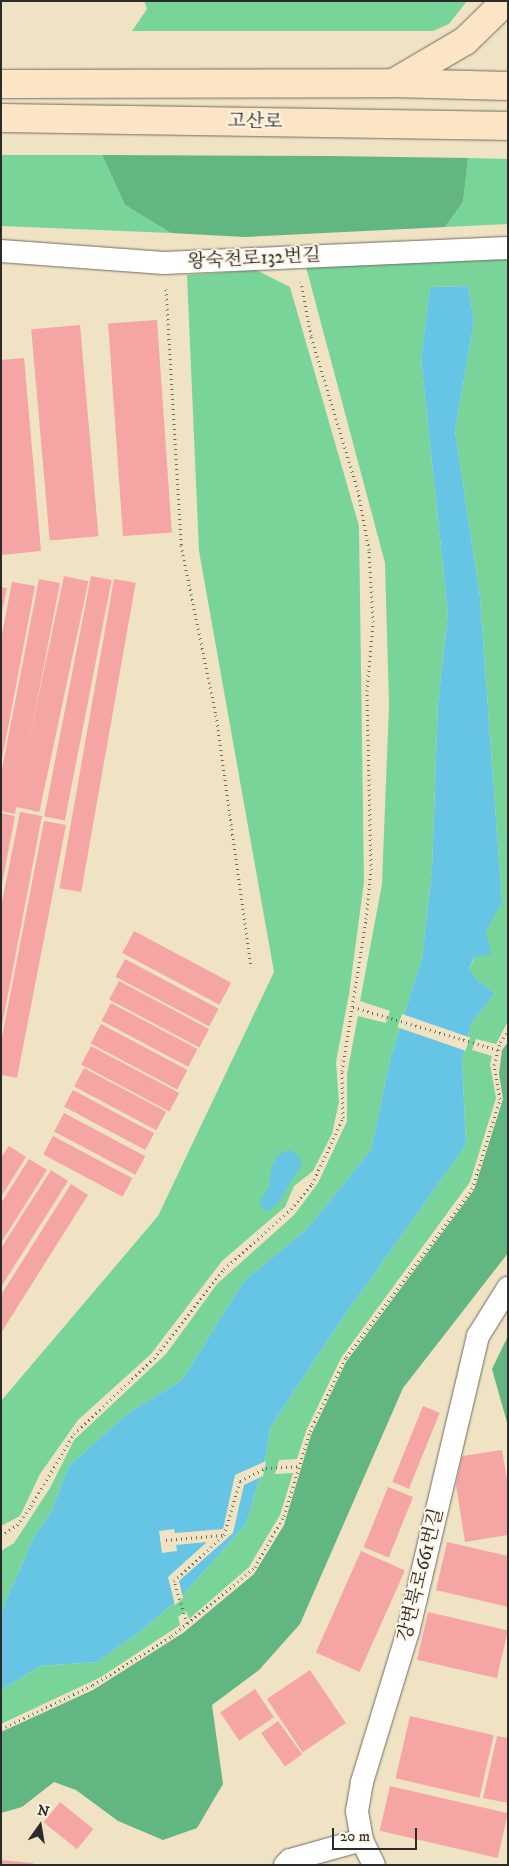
<!DOCTYPE html>
<html>
<head>
<meta charset="utf-8">
<style>
	body { margin:0 }
	#map { position:relative; width:509px; height:1866px; overflow:hidden; background:#efe3c4; font-family:"IM FELL DW Pica","Noto Serif KR",serif }
	div>[style] { position:absolute }
	[style*='--x'] { left:calc(var(--x)*1px); top:calc(var(--y)*1px); width:calc(var(--w)*1px); rotate:calc(var(--a)*1deg) }
	.green>* { inset:0; background:#79d49a }
	.forest>* { inset:0; background:#62b682 }
	.water>* { inset:0; background:#66c4e4 }
	.pier>* { inset:0; background:#efe3c4; transform-origin:0 0 }
	.building>* { inset:0; background:#f5a6a4; transform-origin:0 0 }
	.path>* { height:3px; margin-top:-1.5px; transform-origin:0; background:repeating-linear-gradient(90deg,#706b61 0 1px,transparent 0 5px) }
	.roads { filter:drop-shadow(0 0 1px #706b61) drop-shadow(0 0 1px #706b61) }
	.street>* { height:22px; margin:-11px; padding:0 11px; transform-origin:11px; border-radius:11px; background:#fff }
	.secondary>* { height:28px; margin:-14px; padding:0 14px; transform-origin:14px; border-radius:14px; background:#fce5c4 }
	span { translate:-50% -50%; white-space:nowrap; text-align:center; line-height:1.15; -webkit-text-stroke:4px #fcf5e5; paint-order:stroke }
	.street-label { font-size:19px; color:#2b2b2b }
	.frame { position:absolute; inset:0; border:2px solid #2b2b2b; pointer-events:none }
	.north { position:absolute; left:15px; top:1801px; width:50px; height:50px; -webkit-text-stroke:4px #fcf5e5; paint-order:stroke; rotate:13deg; font-size:14px; font-weight:700; line-height:20px; text-align:center; color:#2b2b2b }
	.north::after { content:''; display:block; margin:auto; width:18px; height:22px; background:#2b2b2b; clip-path:polygon(50% 0,100% 100%,50% 72%,0 100%) }
	.scale { position:absolute; left:332px; top:1828px; width:85px; height:22px; box-sizing:border-box; border:2px solid #2b2b2b; border-top:0; padding-left:6px; font-size:15px; line-height:18px; white-space:nowrap; color:#2b2b2b; -webkit-text-stroke:4px #fcf5e5; paint-order:stroke }
</style>
</head>
<body>
<div id="map">
	<div class="green">
		<i style="clip-path:polygon(144px 1px,467px 1px,449px 24px,433px 31px,132px 31px,147px 9px)"></i>
		<i style="clip-path:polygon(1px 155px,102px 155px,125px 205px,171px 233px,1px 226px)"></i>
		<i style="clip-path:polygon(468px 158px,508px 159px,508px 224px,445px 227px,463px 202px)"></i>
		<i style="clip-path:polygon(508px 256px,508px 1021px,496px 1044px,476px 1039px,472px 1050px,492px 1056px,490px 1064px,496px 1098px,470px 1182px,341px 1358px,306px 1431px,297px 1459px,279px 1460px,275px 1474px,293px 1473px,280px 1515px,249px 1567px,189px 1619px,186px 1611px,178px 1617px,180px 1625px,101px 1677px,1px 1724px,1px 1690px,40px 1666px,97px 1662px,141px 1631px,184px 1594px,246px 1524px,266px 1455px,270px 1428px,344px 1316px,466px 1145px,462px 1059px,471px 1024px,495px 993px,479px 982px,469px 970px,489px 921px,502px 902px,480px 597px,455px 431px,474px 321px,468px 286px,430px 287px,421px 359px,448px 614px,438px 702px,432px 870px,422px 958px,390px 1060px,371px 1150px,307px 1229px,244px 1281px,182px 1380px,127px 1414px,69px 1466px,51px 1512px,34px 1537px,1px 1612px,1px 1551px,14px 1543px,50px 1488px,74px 1440px,166px 1354px,217px 1284px,294px 1215px,318px 1183px,347px 1121px,347px 1074px,358px 1016px,386px 1023px,390px 1011px,360px 1001px,382px 884px,389px 705px,385px 563px,306px 267px)"></i>
		<i style="clip-path:polygon(256px 270px,290px 287px,359px 526px,364px 882px,349px 994px,336px 1062px,339px 1102px,332px 1134px,313px 1171px,294px 1186px,285px 1207px,222px 1261px,151px 1354px,78px 1420px,40px 1474px,20px 1516px,1px 1526px,1px 1401px,158px 1216px,274px 972px,199px 551px,187px 275px)"></i>
	</div>
	<div class="forest">
		<i style="clip-path:polygon(102px 155px,329px 156px,468px 158px,463px 202px,445px 227px,245px 237px,171px 233px,125px 205px)"></i>
		<i style="clip-path:polygon(508px 1042px,508px 1253px,403px 1388px,300px 1624px,259px 1670px,212px 1705px,223px 1784px,197px 1828px,163px 1840px,118px 1821px,76px 1790px,54px 1782px,22px 1807px,1px 1813px,1px 1732px,93px 1690px,183px 1633px,254px 1574px,284px 1525px,311px 1435px,346px 1362px,474px 1190px,503px 1099px,499px 1074px,502px 1050px)"></i>
		<i style="clip-path:polygon(508px 1336px,508px 1426px,492px 1369px)"></i>
	</div>
	<div class="water">
		<i style="clip-path:polygon(468px 286px,474px 321px,455px 431px,480px 597px,502px 902px,485px 933px,492px 954px,474px 957px,469px 969px,479px 982px,495px 993px,471px 1024px,462px 1059px,466px 1145px,344px 1316px,270px 1428px,266px 1455px,246px 1524px,184px 1594px,141px 1631px,97px 1662px,40px 1666px,1px 1690px,1px 1612px,34px 1537px,51px 1512px,69px 1466px,127px 1414px,182px 1380px,244px 1281px,307px 1229px,371px 1150px,390px 1060px,422px 958px,432px 870px,438px 702px,448px 614px,421px 359px,430px 287px)"></i>
		<i style="clip-path:polygon(290px 1150px,300px 1157px,301px 1165px,279px 1202px,268px 1211px,262px 1208px,260px 1201px,269px 1187px,272px 1166px,280px 1153px)"></i>
	</div>
	<div class="pier">
		<i style="left:402px;top:1014px;width:72px;height:14px;rotate:19deg"></i>
		<i style="clip-path:polygon(266px 1461px,263px 1476px,244px 1485px,233px 1533px,179px 1581px,183px 1598px,175px 1605px,168px 1577px,207px 1542px,176px 1545px,177px 1551px,162px 1553px,159px 1531px,174px 1529px,175px 1533px,223px 1529px,235px 1475px)"></i>
	</div>
	<div class="building">
		<i style="left:157px;top:320px;width:213px;height:49px;rotate:86deg"></i>
		<i style="left:80px;top:325px;width:212px;height:49px;rotate:85deg"></i>
		<i style="clip-path:polygon(24px 358px,41px 551px,1px 555px,1px 360px)"></i>
		<i style="left:64px;top:576px;width:25px;height:236px;rotate:12deg"></i>
		<i style="left:91px;top:576px;width:21px;height:245px;rotate:11deg"></i>
		<i style="clip-path:polygon(39px 579px,60px 583px,15px 814px,1px 811px,1px 774px)"></i>
		<i style="left:114px;top:579px;width:22px;height:314px;rotate:10deg"></i>
		<i style="clip-path:polygon(12px 582px,35px 586px,2px 759px,1px 640px)"></i>
		<i style="clip-path:polygon(1px 587px,7px 588px,2px 612px,1px 612px)"></i>
		<i style="clip-path:polygon(20px 812px,42px 816px,2px 1026px,1px 907px)"></i>
		<i style="clip-path:polygon(1px 813px,15px 816px,2px 884px,1px 884px)"></i>
		<i style="clip-path:polygon(44px 821px,66px 825px,17px 1078px,1px 1075px,1px 1042px)"></i>
		<i style="left:134px;top:931px;width:110px;height:25px;rotate:28deg"></i>
		<i style="left:125px;top:959px;width:106px;height:20px;rotate:28deg"></i>
		<i style="left:119px;top:981px;width:102px;height:21px;rotate:28deg"></i>
		<i style="left:111px;top:1003px;width:98px;height:20px;rotate:28deg"></i>
		<i style="left:101px;top:1024px;width:98px;height:22px;rotate:28deg"></i>
		<i style="left:91px;top:1046px;width:100px;height:21px;rotate:28deg"></i>
		<i style="left:84px;top:1068px;width:93px;height:21px;rotate:28deg"></i>
		<i style="left:73px;top:1090px;width:92px;height:19px;rotate:28deg"></i>
		<i style="left:64px;top:1113px;width:92px;height:21px;rotate:28deg"></i>
		<i style="left:53px;top:1136px;width:90px;height:21px;rotate:28deg"></i>
		<i style="clip-path:polygon(9px 1146px,26px 1157px,1px 1197px,1px 1158px)"></i>
		<i style="clip-path:polygon(29px 1159px,47px 1170px,1px 1243px,1px 1203px)"></i>
		<i style="clip-path:polygon(51px 1170px,68px 1181px,1px 1287px,1px 1248px)"></i>
		<i style="clip-path:polygon(71px 1184px,88px 1195px,1px 1333px,1px 1295px)"></i>
		<i style="left:423px;top:1406px;width:18px;height:82px;rotate:22deg"></i>
		<i style="clip-path:polygon(502px 1450px,508px 1485px,508px 1535px,465px 1542px,456px 1485px,462px 1456px)"></i>
		<i style="left:388px;top:1487px;width:27px;height:65px;rotate:22deg"></i>
		<i style="clip-path:polygon(447px 1542px,508px 1556px,508px 1607px,436px 1590px)"></i>
		<i style="left:361px;top:1551px;width:48px;height:111px;rotate:24deg"></i>
		<i style="left:428px;top:1612px;width:82px;height:49px;rotate:13deg"></i>
		<i style="left:310px;top:1670px;width:64px;height:52px;rotate:56deg"></i>
		<i style="left:255px;top:1689px;width:34px;height:42px;rotate:56deg"></i>
		<i style="left:410px;top:1716px;width:86px;height:64px;rotate:13deg"></i>
		<i style="left:278px;top:1721px;width:41px;height:21px;rotate:54deg"></i>
		<i style="clip-path:polygon(497px 1736px,508px 1738px,508px 1803px,483px 1798px)"></i>
		<i style="left:390px;top:1786px;width:121px;height:46px;rotate:13deg"></i>
		<i style="left:60px;top:1802px;width:43px;height:26px;rotate:39deg"></i>
		<i style="clip-path:polygon(1px 1860px,33px 1863px,33px 1865px,1px 1865px)"></i>
	</div>
	<div class="path">
		<i style="--x:166;--y:289;--w:256;--a:86.6"></i>
		<i style="--x:181;--y:545;--w:174;--a:78.4"></i>
		<i style="--x:216;--y:715;--w:255;--a:82.1"></i>
		<i style="--x:353;--y:1007;--w:151;--a:16.5"></i>
		<i style="--x:1;--y:1536;--w:19;--a:-35"></i>
		<i style="--x:17;--y:1525;--w:24;--a:-54"></i>
		<i style="--x:31;--y:1506;--w:84;--a:-59.2"></i>
		<i style="--x:74;--y:1434;--w:110;--a:-43.5"></i>
		<i style="--x:154;--y:1358;--w:113;--a:-51.8"></i>
		<i style="--x:224;--y:1269;--w:90;--a:-41.8"></i>
		<i style="--x:291;--y:1209;--w:33;--a:-50"></i>
		<i style="--x:312;--y:1184;--w:73;--a:-64.8"></i>
		<i style="--x:343;--y:1118;--w:47;--a:-91.2"></i>
		<i style="--x:342;--y:1071;--w:154;--a:-81"></i>
		<i style="--x:366;--y:919;--w:49;--a:-84.2"></i>
		<i style="--x:371;--y:870;--w:179;--a:-91.3"></i>
		<i style="--x:367;--y:691;--w:69;--a:-85"></i>
		<i style="--x:373;--y:622;--w:72;--a:-93.2"></i>
		<i style="--x:369;--y:550;--w:60;--a:-100.6"></i>
		<i style="--x:358;--y:491;--w:162;--a:-106.9"></i>
		<i style="--x:311;--y:336;--w:55;--a:-100.5"></i>
		<i style="--x:166;--y:1540;--w:57;--a:-5"></i>
		<i style="--x:187;--y:1623;--w:44;--a:-107.2"></i>
		<i style="--x:174;--y:1581;--w:68;--a:-42.6"></i>
		<i style="--x:224;--y:1535;--w:56;--a:-73.5"></i>
		<i style="--x:240;--y:1481;--w:29;--a:-27"></i>
		<i style="--x:266;--y:1468;--w:33;--a:-3"></i>
		<i style="--x:1;--y:1729;--w:102;--a:-25.6"></i>
		<i style="--x:93;--y:1685;--w:93;--a:-31.8"></i>
		<i style="--x:172;--y:1636;--w:108;--a:-39.7"></i>
		<i style="--x:255;--y:1567;--w:59;--a:-60.4"></i>
		<i style="--x:284;--y:1516;--w:89;--a:-73"></i>
		<i style="--x:310;--y:1431;--w:82;--a:-64.1"></i>
		<i style="--x:346;--y:1357;--w:210;--a:-53.1"></i>
		<i style="--x:472;--y:1189;--w:94;--a:-72.7"></i>
		<i style="--x:500;--y:1099;--w:35;--a:-100"></i>
		<i style="--x:494;--y:1065;--w:24;--a:-75"></i>
		<i style="--x:500;--y:1042;--w:14;--a:-54"></i>
	</div>
	<div class="roads">
		<div class="street">
			<i style="--x:1;--y:251;--w:163;--a:4.2"></i>
			<i style="--x:164;--y:263;--w:344;--a:-2.5"></i>
			<i style="--x:285;--y:1865;--w:7;--a:-45"></i>
			<i style="--x:290;--y:1860;--w:75;--a:-15.5"></i>
			<i style="--x:374;--y:1865;--w:28;--a:-116"></i>
			<i style="--x:362;--y:1840;--w:29;--a:-100"></i>
			<i style="--x:357;--y:1811;--w:29;--a:-80"></i>
			<i style="--x:362;--y:1782;--w:157;--a:-73"></i>
			<i style="--x:408;--y:1632;--w:304;--a:-76.7"></i>
			<i style="--x:478;--y:1336;--w:57;--a:-58"></i>
		</div>
		<div class="secondary">
			<i style="--x:395;--y:82;--w:81;--a:-30.4"></i>
			<i style="--x:465;--y:41;--w:57;--a:-44.3"></i>
			<i style="--x:1;--y:84;--w:391;--a:-0.1"></i>
			<i style="--x:392;--y:83;--w:116;--a:1.5"></i>
			<i style="--x:1;--y:118;--w:507;--a:0.9"></i>
		</div>
	</div>
	<div class="street-label">
		<span style="left:255px;top:122px;rotate:1deg">고산로</span>
		<span style="left:254px;top:259px;rotate:-3deg">왕숙천로132번길</span>
		<span style="left:421px;top:1575px;rotate:-76deg">강변북로661번길</span>
	</div>
	<div class="frame"></div>
	<div class="north">N</div>
	<div class="scale">20 m</div>
</div>
</body>
</html>
